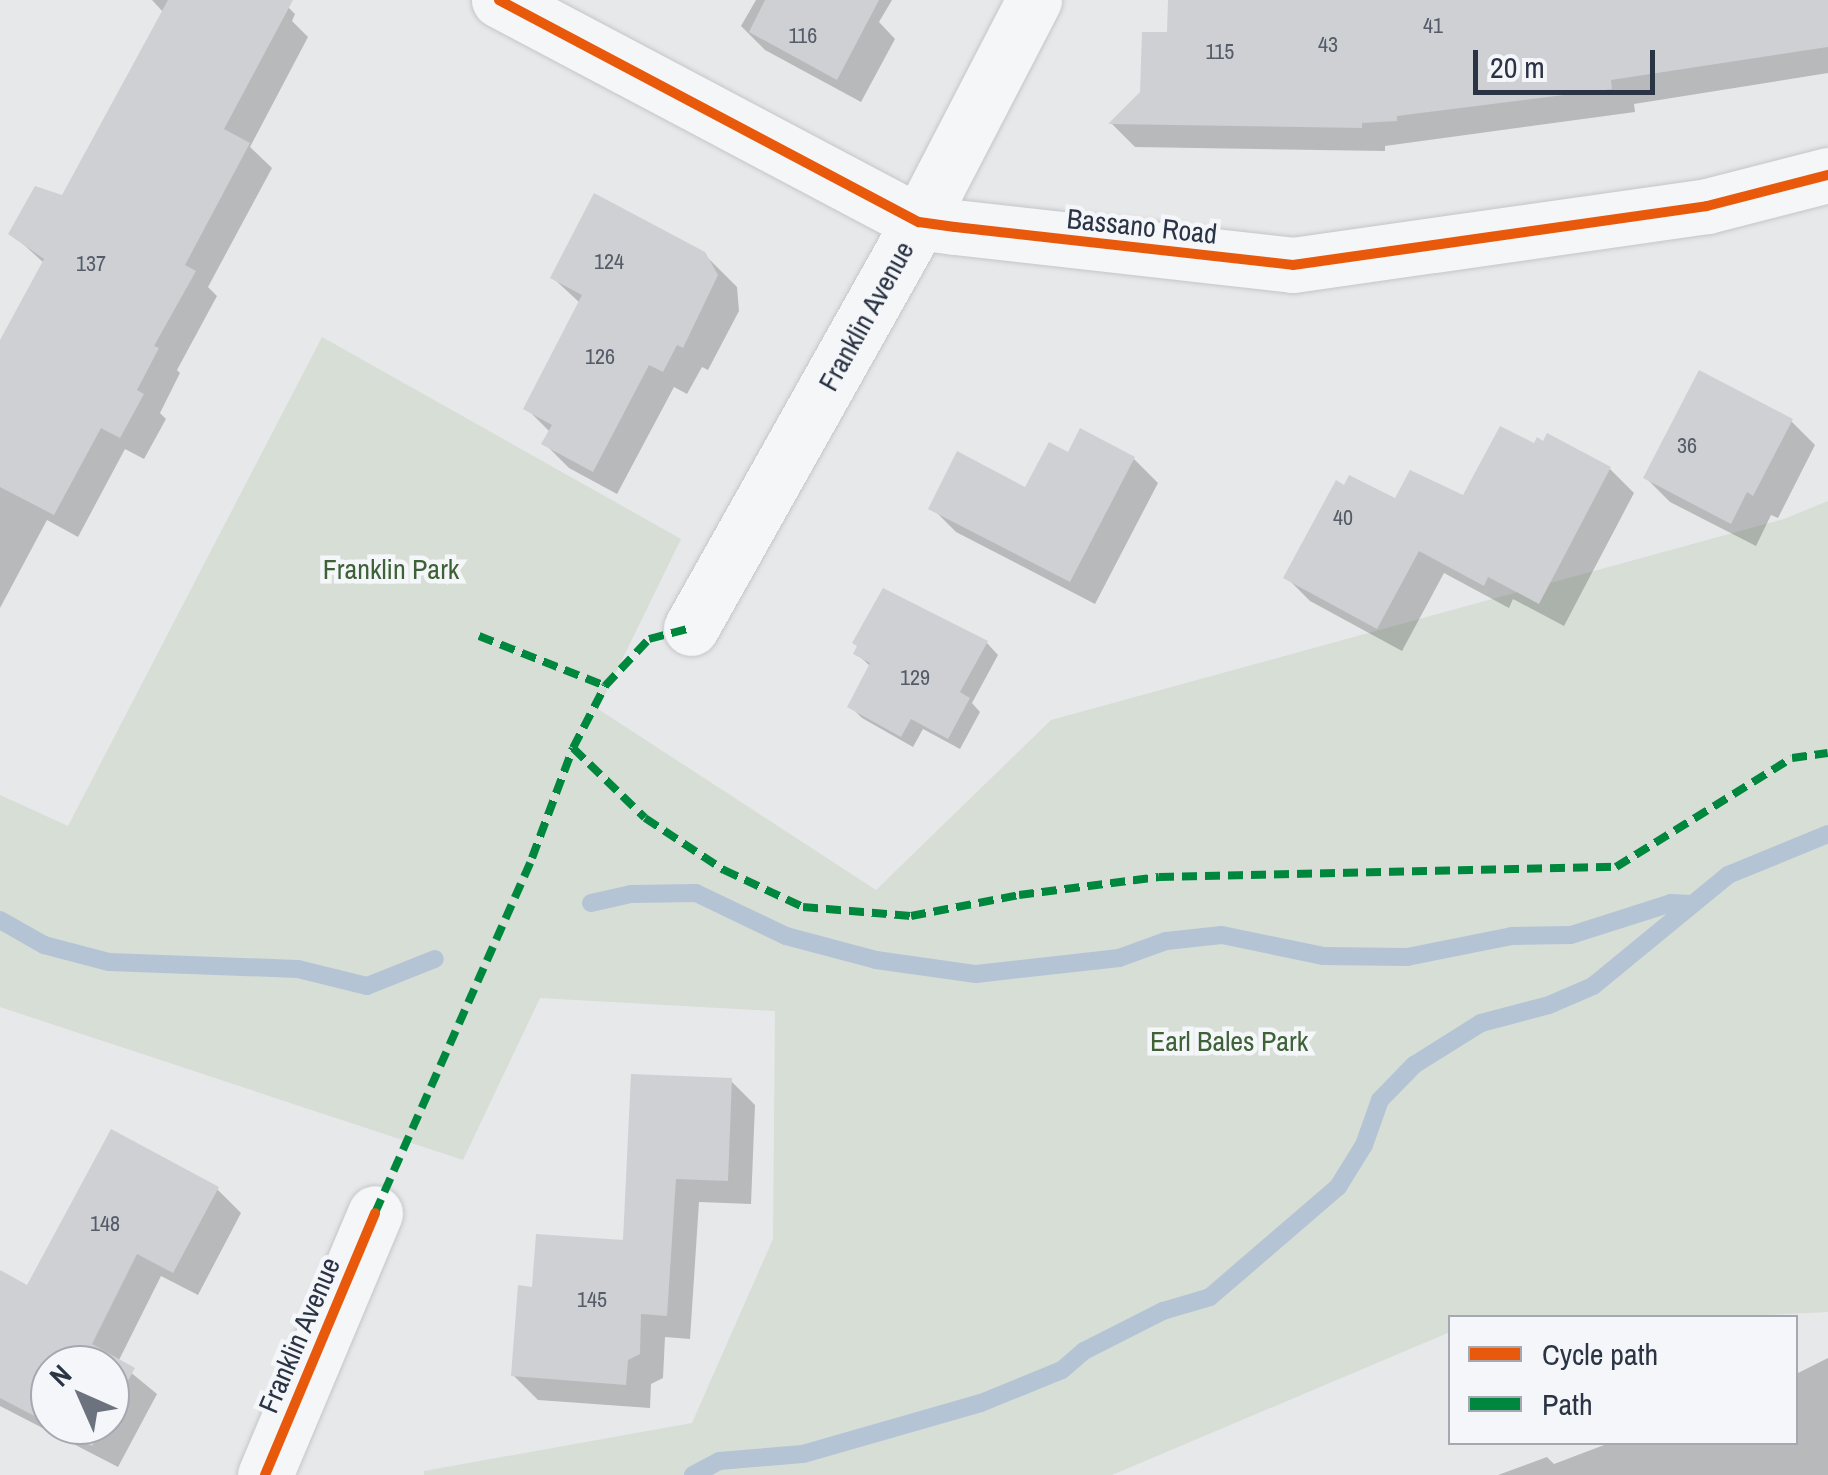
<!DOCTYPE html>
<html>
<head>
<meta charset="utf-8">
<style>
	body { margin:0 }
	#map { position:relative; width:1828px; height:1475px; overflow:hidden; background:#e6e8ea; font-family:"Archivo Narrow",sans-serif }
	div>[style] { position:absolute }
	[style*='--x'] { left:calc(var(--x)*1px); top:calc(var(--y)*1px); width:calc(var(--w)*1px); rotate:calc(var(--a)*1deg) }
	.green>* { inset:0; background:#d6ded6 }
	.shadow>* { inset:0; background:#0003 }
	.stream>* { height:18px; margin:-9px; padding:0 9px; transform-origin:9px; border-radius:9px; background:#b4c4d5 }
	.building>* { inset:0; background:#ced0d3 }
	.roads { filter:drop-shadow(0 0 2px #c4c6c8) drop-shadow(0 0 2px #c4c6c8) }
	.minor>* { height:55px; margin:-27.5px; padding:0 27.5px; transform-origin:27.5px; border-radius:27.5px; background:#f5f6f7 }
	.quiet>* { height:8px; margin-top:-4px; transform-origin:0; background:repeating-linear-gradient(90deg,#00873e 0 15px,transparent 0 23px) }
	.cycleway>* { height:10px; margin:-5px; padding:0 5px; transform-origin:5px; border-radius:5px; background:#e8590c }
	span { translate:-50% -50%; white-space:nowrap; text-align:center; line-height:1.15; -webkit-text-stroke:9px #f4f6f9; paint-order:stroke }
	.number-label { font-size:22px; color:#545c69 }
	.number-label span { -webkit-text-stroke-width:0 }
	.street-label { font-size:28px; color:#2b3445 }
	.park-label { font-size:28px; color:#3f6138 }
	.legend { position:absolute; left:1448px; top:1315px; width:350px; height:130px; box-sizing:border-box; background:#f4f6f9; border:2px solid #a4a8b1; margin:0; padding:12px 18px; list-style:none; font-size:30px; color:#2b3445 }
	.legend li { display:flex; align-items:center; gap:20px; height:50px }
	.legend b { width:50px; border:2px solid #a4a8b1 }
	.north { position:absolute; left:30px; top:1345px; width:100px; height:100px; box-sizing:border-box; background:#f4f6f9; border:2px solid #a4a8b1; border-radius:50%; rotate:315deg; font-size:28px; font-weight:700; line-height:40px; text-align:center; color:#2b3445 }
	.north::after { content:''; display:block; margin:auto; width:35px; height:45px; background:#6c737f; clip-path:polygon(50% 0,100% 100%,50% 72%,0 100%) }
	.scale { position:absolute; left:1473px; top:50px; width:182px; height:45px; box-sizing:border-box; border:5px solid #2b3445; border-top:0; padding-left:12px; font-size:30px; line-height:35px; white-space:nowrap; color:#2b3445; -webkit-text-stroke:8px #f4f6f9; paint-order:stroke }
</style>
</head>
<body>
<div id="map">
	<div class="green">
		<i style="clip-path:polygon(322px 337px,681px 539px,598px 709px,876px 890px,1051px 720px,1784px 519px,1828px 501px,1828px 1312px,1705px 1318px,1450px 1318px,1450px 1332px,1112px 1475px,424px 1475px,424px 1471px,692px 1423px,773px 1239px,775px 1011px,540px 998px,463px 1160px,0 1007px,0 795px,68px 826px)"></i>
	</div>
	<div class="shadow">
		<i style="clip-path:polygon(152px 0,281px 0,295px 14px,292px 21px,308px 37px,250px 147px,272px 168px,208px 287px,217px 296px,177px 370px,180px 373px,160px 413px,166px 419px,144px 459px,125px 449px,78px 537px,47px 520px,0 608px,0 352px,45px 264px,12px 234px,63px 198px,164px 13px)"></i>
		<i style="clip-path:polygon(756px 0,892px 0,879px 22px,895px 39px,861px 102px,765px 50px,741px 26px)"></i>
		<i style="clip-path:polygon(1170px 0,1828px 0,1828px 73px,1634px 104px,1635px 112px,1385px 146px,1385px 151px,1135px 147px,1112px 124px,1142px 94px,1170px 35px)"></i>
		<i style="clip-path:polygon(704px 254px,737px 287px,739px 311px,708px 370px,702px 367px,687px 394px,674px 387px,617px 494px,569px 468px,545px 444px,551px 433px,526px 408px,580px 303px,553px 278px)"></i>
		<i style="clip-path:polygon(1791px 421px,1815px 445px,1778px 518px,1771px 515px,1756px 546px,1670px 502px,1646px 478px)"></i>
		<i style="clip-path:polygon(1535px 446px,1610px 469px,1634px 493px,1564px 626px,1513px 599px,1509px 608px,1444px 573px,1402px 651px,1310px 601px,1286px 577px,1396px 502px,1464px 498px)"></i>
		<i style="clip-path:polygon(1134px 459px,1158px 483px,1095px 604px,956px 532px,932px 508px,1026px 490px)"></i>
		<i style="clip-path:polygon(884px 591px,987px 643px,998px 655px,972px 703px,980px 712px,960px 749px,923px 729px,913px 747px,862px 718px,850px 706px,871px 667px,856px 653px)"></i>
		<i style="clip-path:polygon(731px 1081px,755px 1105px,751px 1204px,699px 1202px,690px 1339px,665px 1337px,663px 1378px,651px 1384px,650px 1408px,538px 1400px,514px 1376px,534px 1290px,626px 1243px)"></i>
		<i style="clip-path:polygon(evenodd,217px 1189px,241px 1213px,198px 1295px,161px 1276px,118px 1362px,157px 1394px,118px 1467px,0 1406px,0 1273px,28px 1288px,217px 1189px,50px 1365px,110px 1365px,110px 1425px,50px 1425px,50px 1365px)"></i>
		<i style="clip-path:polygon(1828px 1358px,1828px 1475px,1498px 1475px,1547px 1457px,1554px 1464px,1612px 1442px,1796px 1442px,1796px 1374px)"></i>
	</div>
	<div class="stream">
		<i style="--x:591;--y:903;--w:41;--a:-12.7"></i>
		<i style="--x:631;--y:894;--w:65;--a:-0.9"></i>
		<i style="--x:696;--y:893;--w:100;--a:25.5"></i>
		<i style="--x:786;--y:936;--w:93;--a:14.9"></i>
		<i style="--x:876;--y:960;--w:101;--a:8"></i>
		<i style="--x:976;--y:974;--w:144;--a:-6.4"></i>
		<i style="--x:1119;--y:958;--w:50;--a:-19.9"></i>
		<i style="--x:1166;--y:941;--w:56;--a:-6.1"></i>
		<i style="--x:1222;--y:935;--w:103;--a:11.7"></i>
		<i style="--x:1323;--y:956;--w:84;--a:0.7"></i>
		<i style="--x:1407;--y:957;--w:107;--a:-11.3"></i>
		<i style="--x:1512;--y:936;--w:59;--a:-1"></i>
		<i style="--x:1571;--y:935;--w:105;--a:-17.7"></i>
		<i style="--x:1671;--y:903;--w:21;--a:3"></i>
		<i style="--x:0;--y:920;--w:51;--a:29.6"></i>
		<i style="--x:44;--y:945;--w:67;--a:14.7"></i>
		<i style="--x:109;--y:962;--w:189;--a:2.1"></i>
		<i style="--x:298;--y:969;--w:71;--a:13.8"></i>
		<i style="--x:367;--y:986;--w:73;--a:-21.7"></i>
		<i style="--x:693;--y:1475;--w:30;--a:-28"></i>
		<i style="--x:719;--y:1461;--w:84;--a:-4.8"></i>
		<i style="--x:803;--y:1454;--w:185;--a:-16"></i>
		<i style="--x:981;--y:1403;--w:87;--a:-22.2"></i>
		<i style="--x:1062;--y:1370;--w:29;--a:-41"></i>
		<i style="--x:1084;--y:1351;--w:89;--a:-26.9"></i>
		<i style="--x:1163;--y:1311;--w:49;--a:-16.6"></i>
		<i style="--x:1210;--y:1297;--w:169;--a:-40.7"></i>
		<i style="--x:1338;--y:1187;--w:49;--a:-58.2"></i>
		<i style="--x:1364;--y:1145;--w:48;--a:-70.4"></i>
		<i style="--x:1380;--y:1100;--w:49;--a:-45.8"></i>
		<i style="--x:1414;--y:1065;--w:79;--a:-32.1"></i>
		<i style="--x:1481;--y:1023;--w:70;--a:-14.8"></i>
		<i style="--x:1549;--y:1005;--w:48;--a:-23.4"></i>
		<i style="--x:1593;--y:986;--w:175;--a:-39.4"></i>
		<i style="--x:1728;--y:875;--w:108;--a:-22.3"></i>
	</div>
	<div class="building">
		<i style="clip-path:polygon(168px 0,293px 0,224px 129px,250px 143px,185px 265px,196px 271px,154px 346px,159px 348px,137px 390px,144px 394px,120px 438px,101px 428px,54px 515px,0 487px,0 340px,44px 259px,8px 234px,35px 186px,62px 195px)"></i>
		<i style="clip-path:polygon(765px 0,879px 0,837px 80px,749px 32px)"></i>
		<i style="clip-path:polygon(1168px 0,1828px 0,1828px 47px,1611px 80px,1612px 89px,1397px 116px,1397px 121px,1362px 123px,1362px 128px,1108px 124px,1140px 92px,1142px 32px,1167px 32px)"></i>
		<i style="clip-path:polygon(594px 193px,705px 252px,718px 275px,683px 348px,677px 345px,663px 372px,649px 365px,593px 472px,541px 444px,552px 425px,523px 409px,582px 295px,550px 278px)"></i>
		<i style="clip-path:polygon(1699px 370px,1793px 419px,1753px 496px,1747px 492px,1731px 524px,1643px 478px)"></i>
		<i style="clip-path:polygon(1500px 426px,1534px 443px,1537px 437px,1543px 441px,1547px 433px,1611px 467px,1539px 604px,1488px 577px,1484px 586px,1419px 551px,1377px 629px,1283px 578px,1336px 480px,1344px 485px,1349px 475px,1395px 498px,1410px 470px,1463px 495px)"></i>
		<i style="clip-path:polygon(1080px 428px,1135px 457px,1070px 582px,928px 509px,957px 451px,1025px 487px,1049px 442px,1068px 452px)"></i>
		<i style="clip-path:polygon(883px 588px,988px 641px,960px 692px,970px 698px,948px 739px,911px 719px,901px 737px,847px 707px,870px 663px,853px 654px,857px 646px,852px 643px)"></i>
		<i style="clip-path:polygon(631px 1074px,732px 1078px,728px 1181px,676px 1179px,667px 1316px,641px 1314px,640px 1354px,628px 1360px,626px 1385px,511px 1376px,518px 1285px,532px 1287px,536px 1234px,623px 1240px)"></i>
		<i style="clip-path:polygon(111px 1129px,219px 1187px,173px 1273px,137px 1254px,92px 1344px,135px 1368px,110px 1413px,110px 1365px,50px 1365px,50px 1424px,0 1398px,0 1270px,27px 1285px)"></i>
		<i style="clip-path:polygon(52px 1425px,104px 1425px,92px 1446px)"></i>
	</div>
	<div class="roads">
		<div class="minor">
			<i style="--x:499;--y:0;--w:475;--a:27.9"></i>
			<i style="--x:919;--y:222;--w:36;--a:8"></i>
			<i style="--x:955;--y:227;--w:340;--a:6.4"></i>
			<i style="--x:1293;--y:265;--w:418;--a:-8.1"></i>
			<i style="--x:1707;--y:206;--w:125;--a:-14.4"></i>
			<i style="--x:691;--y:628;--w:466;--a:-60.7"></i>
			<i style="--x:919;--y:222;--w:250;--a:-62.6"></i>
			<i style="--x:265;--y:1475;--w:284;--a:-67.2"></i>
		</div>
	</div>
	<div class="quiet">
		<i style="--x:479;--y:636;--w:136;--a:21.6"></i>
		<i style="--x:573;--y:748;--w:100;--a:44.2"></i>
		<i style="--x:645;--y:818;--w:95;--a:33.4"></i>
		<i style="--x:724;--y:870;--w:87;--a:25.1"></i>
		<i style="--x:803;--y:907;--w:108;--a:4.8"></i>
		<i style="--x:911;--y:916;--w:110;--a:-11"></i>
		<i style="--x:1019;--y:895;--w:141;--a:-7.3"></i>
		<i style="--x:1159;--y:877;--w:457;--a:-1.3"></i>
		<i style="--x:1616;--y:867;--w:207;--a:-31.8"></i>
		<i style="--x:1792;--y:758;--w:36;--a:-8"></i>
		<i style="--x:375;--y:1213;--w:388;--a:-66.1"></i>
		<i style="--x:532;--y:858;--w:117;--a:-69.6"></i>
		<i style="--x:573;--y:748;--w:70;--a:-62.7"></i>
		<i style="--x:605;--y:686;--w:64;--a:-46.9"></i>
		<i style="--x:649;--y:639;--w:43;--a:-14.7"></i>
	</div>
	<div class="cycleway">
		<i style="--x:499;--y:0;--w:475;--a:27.9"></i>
		<i style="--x:919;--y:222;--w:36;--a:8"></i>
		<i style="--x:955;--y:227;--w:340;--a:6.4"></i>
		<i style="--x:1293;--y:265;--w:418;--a:-8.1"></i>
		<i style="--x:1707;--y:206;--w:125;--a:-14.4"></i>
		<i style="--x:265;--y:1475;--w:284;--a:-67.2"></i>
	</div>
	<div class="number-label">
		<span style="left:1433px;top:26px">41</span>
		<span style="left:803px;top:36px">116</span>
		<span style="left:1328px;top:45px">43</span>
		<span style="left:1220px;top:52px">115</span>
		<span style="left:609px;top:262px">124</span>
		<span style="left:91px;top:264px">137</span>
		<span style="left:600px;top:357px">126</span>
		<span style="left:1687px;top:446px">36</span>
		<span style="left:1343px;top:518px">40</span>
		<span style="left:915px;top:678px">129</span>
		<span style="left:105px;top:1224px">148</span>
		<span style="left:592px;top:1300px">145</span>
	</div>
	<div class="street-label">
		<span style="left:1142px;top:226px;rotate:6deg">Bassano Road</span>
		<span style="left:866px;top:316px;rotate:-61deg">Franklin Avenue</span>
		<span style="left:299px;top:1335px;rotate:-67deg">Franklin Avenue</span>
	</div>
	<div class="park-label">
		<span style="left:391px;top:569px">Franklin Park</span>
		<span style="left:1229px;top:1041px">Earl Bales Park</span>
	</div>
	<ul class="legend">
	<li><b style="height:12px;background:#e8590c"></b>Cycle path</li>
	<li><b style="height:12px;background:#00873e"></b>Path</li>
	</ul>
	<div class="north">N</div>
	<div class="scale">20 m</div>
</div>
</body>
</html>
